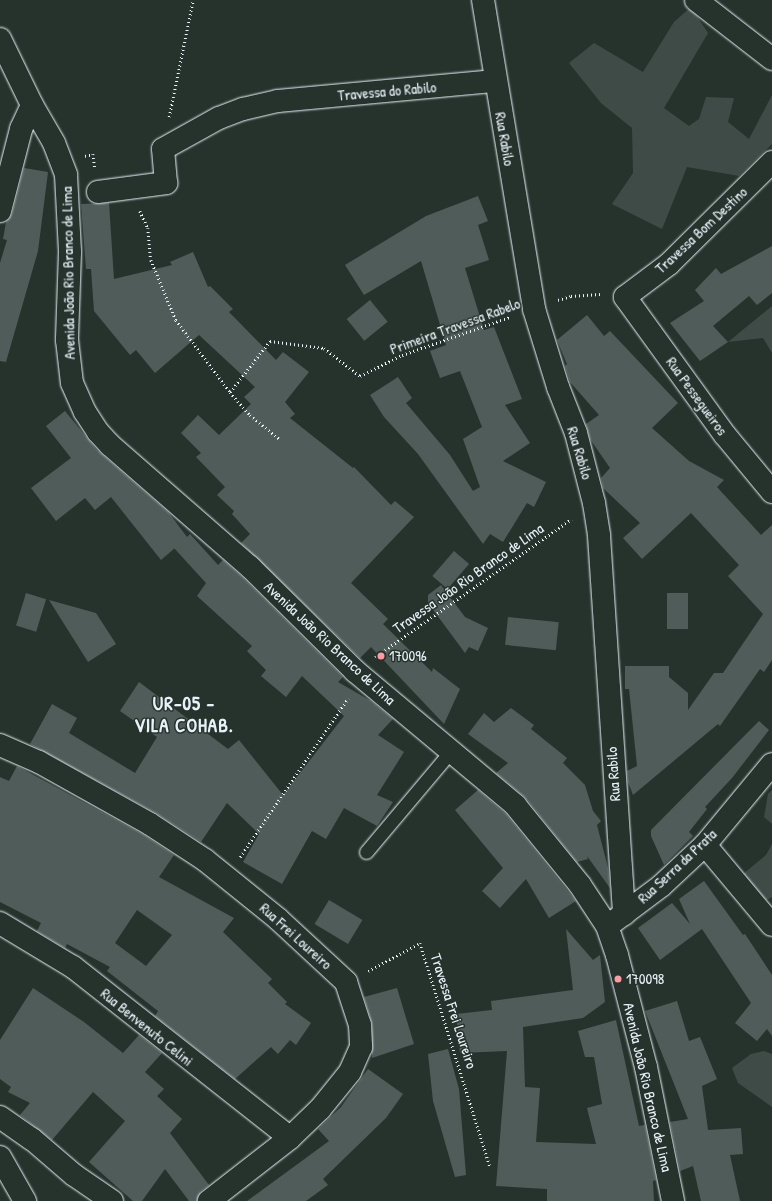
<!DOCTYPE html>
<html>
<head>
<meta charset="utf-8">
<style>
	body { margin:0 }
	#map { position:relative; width:772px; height:1201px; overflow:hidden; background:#26332d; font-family:"Patrick Hand",sans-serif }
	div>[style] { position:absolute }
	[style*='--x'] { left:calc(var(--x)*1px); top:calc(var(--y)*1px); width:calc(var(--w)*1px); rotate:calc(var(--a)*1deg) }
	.green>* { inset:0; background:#3e4b47 }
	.building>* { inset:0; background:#505c59; transform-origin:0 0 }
	.path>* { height:2.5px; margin-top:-1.25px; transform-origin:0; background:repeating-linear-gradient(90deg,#e8f1f8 0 1px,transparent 0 4px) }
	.roads { filter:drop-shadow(0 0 1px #e8f1f8) drop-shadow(0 0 1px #e8f1f8) }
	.service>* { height:13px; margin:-6.5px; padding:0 6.5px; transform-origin:6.5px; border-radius:6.5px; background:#26332d }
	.minor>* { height:22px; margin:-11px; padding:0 11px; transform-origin:11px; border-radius:11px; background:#26332d }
	.secondary>* { height:22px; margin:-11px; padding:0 11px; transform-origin:11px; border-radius:11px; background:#26332d }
	.dots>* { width:11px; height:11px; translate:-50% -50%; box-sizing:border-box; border:2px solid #26332d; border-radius:50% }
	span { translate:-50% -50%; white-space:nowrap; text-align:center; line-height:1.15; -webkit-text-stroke:3px #26332d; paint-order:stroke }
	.street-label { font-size:15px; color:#e8f1f8 }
	.poi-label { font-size:15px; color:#e8f1f8 }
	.left { translate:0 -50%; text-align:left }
	.district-label { font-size:19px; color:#e8f1f8; font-weight:700; letter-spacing:1px }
</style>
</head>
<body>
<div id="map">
	<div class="green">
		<i style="clip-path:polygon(691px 7px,708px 33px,664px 108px,689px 126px,699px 119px,706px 97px,734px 98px,728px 122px,749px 139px,772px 95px,772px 144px,739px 176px,687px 167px,662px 229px,612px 204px,633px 173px,632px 128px,601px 103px,569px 63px,594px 43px,643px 72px,674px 22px)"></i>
		<i style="clip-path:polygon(772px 306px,772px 353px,763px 338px,728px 342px)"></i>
		<i style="clip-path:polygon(772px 790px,772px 824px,764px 817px,768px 794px)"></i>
		<i style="clip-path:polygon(772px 844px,772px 897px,761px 903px,743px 874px,766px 855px)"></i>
		<i style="clip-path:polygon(764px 1051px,772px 1054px,772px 1107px,738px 1083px,732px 1068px,751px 1054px)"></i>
	</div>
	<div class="building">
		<i style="clip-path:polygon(24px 168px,48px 172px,38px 251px,6px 362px,0 361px,0 263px,7px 240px,3px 239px,6px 222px,12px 214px)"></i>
		<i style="clip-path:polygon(478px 196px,488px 221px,478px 225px,489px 260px,465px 268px,484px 330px,494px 327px,522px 399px,505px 405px,530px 443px,503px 461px,546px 482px,534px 507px,527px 503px,503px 542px,490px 534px,483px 544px,418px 454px,384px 417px,370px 395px,398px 377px,412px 398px,406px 403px,450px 455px,473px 491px,480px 487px,463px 439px,482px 427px,460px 371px,440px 378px,430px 351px,446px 345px,421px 261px,364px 295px,345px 265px,426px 216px)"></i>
		<i style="clip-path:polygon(109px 203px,114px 279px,172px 265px,170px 262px,193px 252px,208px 287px,210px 286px,233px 309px,229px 312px,276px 360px,283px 352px,309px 372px,285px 402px,295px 414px,290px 418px,353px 468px,354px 467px,391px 505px,395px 501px,414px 517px,351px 583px,388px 619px,383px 624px,432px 672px,433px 668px,460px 689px,444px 724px,371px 647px,360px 658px,241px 543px,250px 534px,232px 514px,234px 511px,217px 495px,225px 487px,196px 457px,201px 453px,181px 433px,198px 415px,219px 435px,251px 404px,244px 397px,255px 387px,199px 335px,155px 373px,136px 350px,130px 355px,94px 311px,91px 269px,86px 269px,81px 204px)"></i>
		<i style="clip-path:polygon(772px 246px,772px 293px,757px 305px,749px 296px,713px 326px,728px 342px,700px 361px,670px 323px,704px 301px,695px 290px,716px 268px,721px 274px)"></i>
		<i style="left:370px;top:300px;width:28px;height:30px;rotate:51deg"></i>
		<i style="clip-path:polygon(587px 315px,604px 336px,610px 331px,678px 403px,652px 428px,689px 461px,724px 480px,717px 487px,761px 535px,772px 525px,772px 660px,764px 672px,760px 669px,720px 726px,718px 724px,633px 795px,628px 782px,627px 771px,637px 766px,629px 689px,625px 689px,625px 666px,669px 666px,669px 677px,688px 693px,688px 710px,714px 673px,723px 673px,763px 614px,728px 576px,739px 565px,691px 513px,642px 559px,623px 538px,640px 523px,603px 488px,601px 478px,610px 468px,590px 439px,586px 424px,599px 415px,570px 382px,565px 366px,567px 364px,557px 340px)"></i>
		<i style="clip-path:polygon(65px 411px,97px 450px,169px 513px,187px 537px,190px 534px,218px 565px,223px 560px,241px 576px,343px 677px,338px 682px,371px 701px,393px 719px,378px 735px,404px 752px,377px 795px,393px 802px,377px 826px,344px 808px,326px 839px,312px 831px,282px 884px,243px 862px,259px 834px,227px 803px,201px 842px,156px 813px,30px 744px,52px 704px,77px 718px,69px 733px,135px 773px,157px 737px,120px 711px,139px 682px,228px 749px,239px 740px,283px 795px,344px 716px,302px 676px,286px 697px,261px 676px,266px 670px,247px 651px,252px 646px,197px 596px,206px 583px,174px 548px,182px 542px,161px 560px,111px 497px,95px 510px,85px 498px,56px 521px,31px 488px,71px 458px,46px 426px)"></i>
		<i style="left:454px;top:551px;width:20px;height:33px;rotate:41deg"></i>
		<i style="clip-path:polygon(441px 585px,465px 617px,488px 628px,478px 651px,469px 647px,465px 653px,428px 603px,428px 595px)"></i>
		<i style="left:26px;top:593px;width:21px;height:34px;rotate:17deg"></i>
		<i style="left:667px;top:593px;width:21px;height:36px"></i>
		<i style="clip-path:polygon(49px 600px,96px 613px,116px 644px,88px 662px)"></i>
		<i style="left:508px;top:617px;width:51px;height:28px;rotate:6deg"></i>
		<i style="clip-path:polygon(511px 708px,534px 725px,531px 729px,567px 758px,563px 763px,585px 785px,593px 811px,601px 821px,597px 825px,608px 868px,610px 888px,587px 856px,588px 859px,577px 862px,525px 797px,496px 773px,508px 763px,468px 734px,484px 713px,494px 722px)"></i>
		<i style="clip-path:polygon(759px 721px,769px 730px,732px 778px,705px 807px,707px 809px,689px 832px,693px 836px,664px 865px,651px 836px,651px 830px)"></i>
		<i style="clip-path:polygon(evenodd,17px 766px,144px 835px,174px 855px,159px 877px,234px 918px,223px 932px,272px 979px,268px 983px,287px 1002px,285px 1004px,311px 1023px,296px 1045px,290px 1040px,278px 1054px,271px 1047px,235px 1079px,155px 1016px,158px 1011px,107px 971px,110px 967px,67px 944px,65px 948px,37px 931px,41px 923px,0 902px,0 777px,9px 781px,17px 766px,137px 910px,172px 935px,146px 966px,115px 943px,137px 910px)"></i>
		<i style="clip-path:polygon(478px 790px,506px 814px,576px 901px,549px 918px,526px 879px,500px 908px,482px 891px,503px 868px,455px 810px)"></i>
		<i style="clip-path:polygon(704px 881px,743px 935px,745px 934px,772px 975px,772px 1036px,767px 1029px,757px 1041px,735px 1023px,751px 1003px,702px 929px,660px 960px,638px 928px,672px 903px,690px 924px,679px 899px)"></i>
		<i style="left:329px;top:900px;width:39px;height:28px;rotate:31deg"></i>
		<i style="clip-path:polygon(566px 929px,593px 960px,600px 955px,605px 1002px,583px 1018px,523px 1027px,525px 1087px,540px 1088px,536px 1142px,596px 1144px,587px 1108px,602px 1104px,594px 1057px,585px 1057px,578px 1031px,616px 1020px,639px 1126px,645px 1125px,656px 1180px,653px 1181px,654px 1201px,547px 1201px,547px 1189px,496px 1186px,507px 1051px,460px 1053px,456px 1014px,492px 1010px,491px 1001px,573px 990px)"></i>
		<i style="clip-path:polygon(33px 988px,84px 1022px,123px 1053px,139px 1035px,162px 1053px,145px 1072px,164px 1089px,157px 1096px,182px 1119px,170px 1133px,209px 1185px,201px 1191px,197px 1201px,189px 1201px,165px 1169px,142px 1201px,133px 1201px,89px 1162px,125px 1121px,93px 1092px,52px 1140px,20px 1115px,30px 1103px,8px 1092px,11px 1087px,0 1079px,0 1040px)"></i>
		<i style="clip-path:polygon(397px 988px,414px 1044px,372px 1058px,372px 1024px,364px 997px)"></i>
		<i style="clip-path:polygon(677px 1001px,689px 1041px,700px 1037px,717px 1079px,702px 1086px,708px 1130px,741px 1128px,743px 1154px,730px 1155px,740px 1201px,701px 1201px,693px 1166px,680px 1171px,670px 1122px,688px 1119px,645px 1011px)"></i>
		<i style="clip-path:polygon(448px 1049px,459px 1089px,466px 1175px,455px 1177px,433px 1101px,428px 1054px)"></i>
		<i style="clip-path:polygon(368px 1069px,403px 1094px,386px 1118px,323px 1179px,328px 1185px,306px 1201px,247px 1201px,329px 1141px,318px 1129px,341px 1107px)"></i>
	</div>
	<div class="path">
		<i style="--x:169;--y:117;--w:119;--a:-78.4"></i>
		<i style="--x:85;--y:156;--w:8;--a:-14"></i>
		<i style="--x:93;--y:154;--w:15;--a:82"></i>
		<i style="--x:140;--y:211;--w:19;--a:65"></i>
		<i style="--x:148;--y:228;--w:32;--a:85"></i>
		<i style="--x:151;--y:260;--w:65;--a:67.4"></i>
		<i style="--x:176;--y:320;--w:90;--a:53.1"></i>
		<i style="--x:230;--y:392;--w:30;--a:49"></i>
		<i style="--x:250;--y:415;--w:38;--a:39"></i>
		<i style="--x:558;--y:300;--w:14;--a:-17"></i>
		<i style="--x:571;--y:296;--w:29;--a:-4"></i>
		<i style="--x:230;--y:392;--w:65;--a:-51.9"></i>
		<i style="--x:270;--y:341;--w:54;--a:7.4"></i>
		<i style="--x:324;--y:348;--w:46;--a:37.9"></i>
		<i style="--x:360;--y:376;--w:47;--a:-26.6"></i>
		<i style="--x:402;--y:355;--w:114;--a:-19.4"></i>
		<i style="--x:375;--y:657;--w:240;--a:-35.1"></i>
		<i style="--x:240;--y:857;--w:192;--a:-55.8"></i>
		<i style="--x:368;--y:971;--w:59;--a:-28.3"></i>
		<i style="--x:420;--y:943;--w:234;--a:72.6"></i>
	</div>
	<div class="roads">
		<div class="service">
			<i style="--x:366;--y:852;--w:132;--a:-49.9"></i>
		</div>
		<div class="minor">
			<i style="--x:483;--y:0;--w:313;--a:80.6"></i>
			<i style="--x:534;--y:309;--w:82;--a:72.9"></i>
			<i style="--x:558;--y:387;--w:49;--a:68.6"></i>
			<i style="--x:576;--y:433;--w:72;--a:75.6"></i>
			<i style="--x:594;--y:503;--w:33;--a:81"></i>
			<i style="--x:599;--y:536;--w:379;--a:86.2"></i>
			<i style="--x:696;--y:0;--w:96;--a:37.8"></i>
			<i style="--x:0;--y:39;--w:73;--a:64.1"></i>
			<i style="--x:772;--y:162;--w:145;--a:135.3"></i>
			<i style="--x:669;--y:264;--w:55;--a:143.1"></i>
			<i style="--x:625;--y:297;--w:170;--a:54.1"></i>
			<i style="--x:725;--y:435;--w:74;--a:50.5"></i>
			<i style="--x:98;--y:192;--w:69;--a:-7.5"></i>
			<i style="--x:166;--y:183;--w:34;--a:-95"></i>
			<i style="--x:163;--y:149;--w:64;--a:-29"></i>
			<i style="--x:219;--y:118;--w:26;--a:-21"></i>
			<i style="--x:243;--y:109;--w:36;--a:-13"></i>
			<i style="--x:278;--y:101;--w:218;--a:-5.3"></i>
			<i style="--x:0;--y:745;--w:43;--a:23.6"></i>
			<i style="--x:39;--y:762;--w:127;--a:29.2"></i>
			<i style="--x:150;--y:824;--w:66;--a:33.2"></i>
			<i style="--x:205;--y:860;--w:94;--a:38.9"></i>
			<i style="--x:278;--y:919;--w:93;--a:42.8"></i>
			<i style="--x:346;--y:982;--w:45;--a:72"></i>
			<i style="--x:360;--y:1025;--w:22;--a:87"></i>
			<i style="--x:361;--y:1047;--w:27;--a:114"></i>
			<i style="--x:350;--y:1072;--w:48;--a:129"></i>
			<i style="--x:320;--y:1109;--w:42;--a:136"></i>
			<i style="--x:290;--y:1138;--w:103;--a:142.1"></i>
			<i style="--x:705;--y:845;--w:104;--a:50.1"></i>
			<i style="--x:613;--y:922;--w:60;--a:-36.9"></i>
			<i style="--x:661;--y:886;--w:60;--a:-43"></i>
			<i style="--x:705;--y:845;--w:105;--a:-50.4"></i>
			<i style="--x:0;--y:923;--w:85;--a:31.1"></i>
			<i style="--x:73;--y:967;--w:276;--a:38.2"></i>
			<i style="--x:0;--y:1117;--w:39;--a:35"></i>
			<i style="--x:32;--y:1139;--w:55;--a:40.6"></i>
			<i style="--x:74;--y:1175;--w:46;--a:34.4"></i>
			<i style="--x:0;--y:1157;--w:51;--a:60.4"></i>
		</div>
		<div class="secondary">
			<i style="--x:32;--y:105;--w:44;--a:59.9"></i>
			<i style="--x:54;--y:143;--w:34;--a:69"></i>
			<i style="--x:66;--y:175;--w:77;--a:87"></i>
			<i style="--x:70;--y:252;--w:88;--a:92"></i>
			<i style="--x:67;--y:340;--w:43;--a:83.4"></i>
			<i style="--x:72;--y:383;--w:32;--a:66"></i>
			<i style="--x:85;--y:412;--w:24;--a:57"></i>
			<i style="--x:98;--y:432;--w:18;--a:47"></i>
			<i style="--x:110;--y:445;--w:186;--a:41.1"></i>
			<i style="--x:250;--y:567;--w:148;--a:44.7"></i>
			<i style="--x:355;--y:671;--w:209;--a:39.9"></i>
			<i style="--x:515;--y:805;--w:103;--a:50.9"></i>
			<i style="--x:580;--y:885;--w:49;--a:56.6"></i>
			<i style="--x:607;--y:926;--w:31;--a:71"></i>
			<i style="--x:617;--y:955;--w:116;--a:75.5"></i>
			<i style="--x:646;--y:1067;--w:137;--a:78.6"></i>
			<i style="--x:0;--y:211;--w:85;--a:-75.6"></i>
			<i style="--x:21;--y:129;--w:26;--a:-65"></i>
		</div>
	</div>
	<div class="dots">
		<i style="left:381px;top:656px;background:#ff9aa2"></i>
		<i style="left:618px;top:979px;background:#ff9aa2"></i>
	</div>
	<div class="street-label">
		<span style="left:387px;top:91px;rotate:-5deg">Travessa do Rabilo</span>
		<span style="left:505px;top:139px;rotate:80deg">Rua Rabilo</span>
		<span style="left:701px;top:230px;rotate:-43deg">Travessa Bom Destino</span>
		<span style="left:68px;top:273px;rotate:-91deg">Avenida João Rio Branco de Lima</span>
		<span style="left:455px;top:326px;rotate:-20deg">Primeira Travessa Rabelo</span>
		<span style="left:697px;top:396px;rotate:54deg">Rua Pessegueiros</span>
		<span style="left:580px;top:453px;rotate:73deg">Rua Rabilo</span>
		<span style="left:468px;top:578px;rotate:-35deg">Travessa João Rio Branco de Lima</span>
		<span style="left:330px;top:643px;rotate:43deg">Avenida João Rio Branco de Lima</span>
		<span style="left:613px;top:774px;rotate:-94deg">Rua Rabilo</span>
		<span style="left:677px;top:866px;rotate:-43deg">Rua Serra da Prata</span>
		<span style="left:296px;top:936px;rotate:42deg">Rua Frei Loureiro</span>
		<span style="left:454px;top:1011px;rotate:72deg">Travessa Frei Loureiro</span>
		<span style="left:147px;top:1027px;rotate:39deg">Rua Benvenuto Celini</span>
		<span style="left:648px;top:1087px;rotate:77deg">Avenida João Rio Branco de Lima</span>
	</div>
	<div class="poi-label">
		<span class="left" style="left:389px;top:656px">170096</span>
		<span class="left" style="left:626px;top:979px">170098</span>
	</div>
	<div class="district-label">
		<span style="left:184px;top:715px">UR-05 -<br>VILA COHAB.</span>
	</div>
</div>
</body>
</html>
